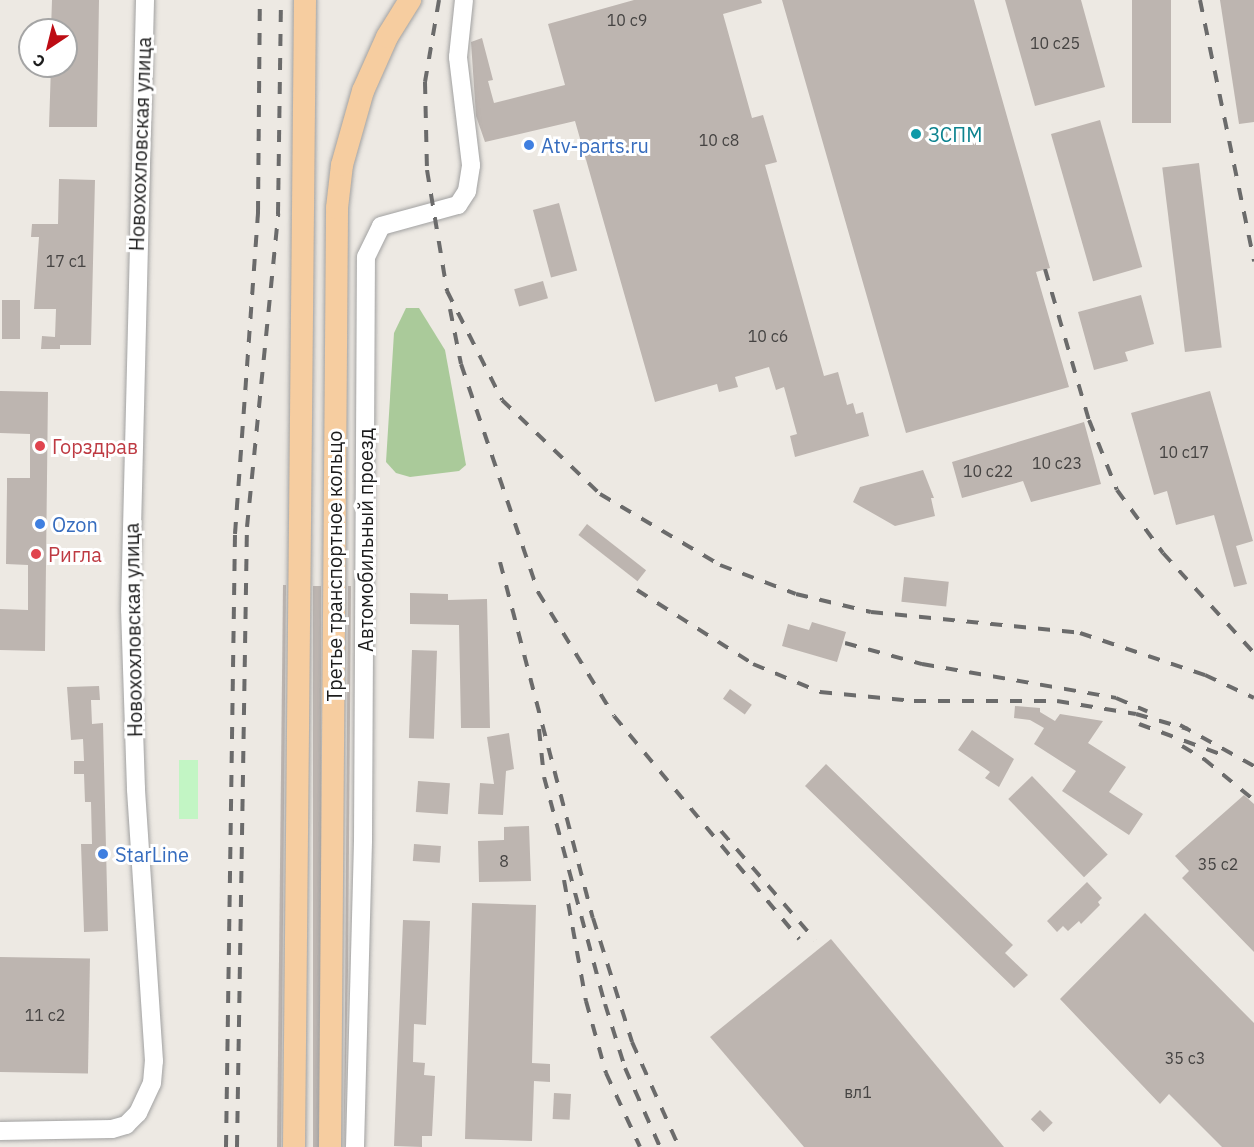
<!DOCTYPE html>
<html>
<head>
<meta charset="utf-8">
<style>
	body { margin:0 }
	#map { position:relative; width:1254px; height:1147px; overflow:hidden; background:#ede9e3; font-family:"IBM Plex Sans",sans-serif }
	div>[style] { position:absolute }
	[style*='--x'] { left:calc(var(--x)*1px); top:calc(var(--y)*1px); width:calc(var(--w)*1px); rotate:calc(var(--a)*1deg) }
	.forest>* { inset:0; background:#aaca9a }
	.park>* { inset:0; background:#c2f5c4; transform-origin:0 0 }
	.building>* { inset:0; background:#bdb5b0; transform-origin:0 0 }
	.roads { filter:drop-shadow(0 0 2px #a1a1a1) drop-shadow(0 0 2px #a1a1a1) }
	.tertiary>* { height:18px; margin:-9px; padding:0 9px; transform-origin:9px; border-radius:9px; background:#fff }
	.primary>* { height:22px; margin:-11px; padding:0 11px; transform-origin:11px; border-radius:11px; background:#f6cda0 }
	.rail>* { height:4px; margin-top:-2px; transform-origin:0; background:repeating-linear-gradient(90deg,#6b6b6b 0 12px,transparent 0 24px) }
	.dots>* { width:16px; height:16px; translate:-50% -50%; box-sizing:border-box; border:3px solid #fff; border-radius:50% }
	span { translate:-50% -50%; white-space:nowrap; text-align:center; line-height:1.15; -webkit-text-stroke:6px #fff; paint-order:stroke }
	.number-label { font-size:16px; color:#454342 }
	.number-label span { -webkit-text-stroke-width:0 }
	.culture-label { font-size:20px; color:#0d838f }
	.left { translate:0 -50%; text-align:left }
	.street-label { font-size:20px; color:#1d1d1d }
	.shop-label { font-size:20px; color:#366cbe }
	.health-label { font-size:20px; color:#be3a42 }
	.north { position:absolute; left:18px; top:18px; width:60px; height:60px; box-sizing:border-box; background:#fff; border:2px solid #a5a5a5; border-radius:50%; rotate:215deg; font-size:16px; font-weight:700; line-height:24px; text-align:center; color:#1d1d1d }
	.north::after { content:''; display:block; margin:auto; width:21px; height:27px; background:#bd0c14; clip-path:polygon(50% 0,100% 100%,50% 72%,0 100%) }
</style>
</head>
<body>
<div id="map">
	<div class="forest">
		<i style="clip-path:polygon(406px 308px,419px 308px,445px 350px,466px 465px,459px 471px,410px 477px,396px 473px,386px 462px,394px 333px)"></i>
	</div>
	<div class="park">
		<i style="left:179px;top:760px;width:19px;height:59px"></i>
	</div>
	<div class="building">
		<i style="clip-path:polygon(52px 0,99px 0,97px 127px,49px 127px,51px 66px,66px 66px,66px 30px,51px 30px)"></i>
		<i style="clip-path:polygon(634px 0,761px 0,762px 3px,723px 14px,752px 118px,763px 115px,777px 162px,765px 165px,824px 376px,838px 372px,847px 405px,853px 403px,856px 414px,863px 412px,869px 436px,795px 457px,790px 436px,797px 434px,784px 387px,776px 390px,769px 367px,735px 377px,738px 387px,719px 392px,717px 384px,655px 402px,575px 121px,485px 142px,476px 116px,471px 42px,482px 38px,493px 80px,488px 81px,494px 103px,565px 85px,548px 24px)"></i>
		<i style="clip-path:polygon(782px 0,974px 0,1050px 268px,1036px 272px,1069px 387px,906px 433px)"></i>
		<i style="clip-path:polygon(1005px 0,1081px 0,1105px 87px,1035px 106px)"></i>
		<i style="left:1132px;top:0;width:39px;height:123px"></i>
		<i style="clip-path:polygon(1220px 0,1254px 0,1254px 122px,1239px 124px)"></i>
		<i style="left:1100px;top:120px;width:153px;height:51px;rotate:74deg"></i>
		<i style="left:1199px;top:163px;width:186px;height:37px;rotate:83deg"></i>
		<i style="clip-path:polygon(59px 179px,95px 180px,91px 345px,60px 345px,60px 349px,41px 349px,42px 336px,55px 337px,56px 309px,34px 309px,39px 237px,31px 237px,32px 224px,58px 224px)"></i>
		<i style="left:559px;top:203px;width:70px;height:27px;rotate:75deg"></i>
		<i style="left:543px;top:281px;width:18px;height:30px;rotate:74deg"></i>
		<i style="clip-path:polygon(1141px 295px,1154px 344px,1125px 352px,1128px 361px,1094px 370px,1078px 312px)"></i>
		<i style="left:2px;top:300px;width:18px;height:39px"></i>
		<i style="clip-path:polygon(0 391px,48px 392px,45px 651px,0 650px,0 609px,28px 610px,28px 565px,6px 564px,7px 487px,7px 478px,30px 478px,30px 434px,0 433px)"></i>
		<i style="clip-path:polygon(1210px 391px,1253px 541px,1236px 546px,1247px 584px,1234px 587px,1214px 515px,1176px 525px,1167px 491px,1154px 495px,1131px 413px)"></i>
		<i style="clip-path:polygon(1084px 422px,1101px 484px,1031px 502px,1023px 481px,962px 498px,952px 462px)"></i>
		<i style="clip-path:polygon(923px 470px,934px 498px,931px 498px,935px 516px,895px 526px,853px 502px,860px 487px)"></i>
		<i style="left:587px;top:524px;width:75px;height:14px;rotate:38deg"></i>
		<i style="left:904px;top:577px;width:45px;height:25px;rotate:6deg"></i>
		<i style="clip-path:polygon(283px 585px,286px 585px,281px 1147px,277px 1147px)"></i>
		<i style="left:313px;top:586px;width:8px;height:561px"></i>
		<i style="clip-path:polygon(348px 586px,351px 586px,348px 972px,344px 1147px)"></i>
		<i style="clip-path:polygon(410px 593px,448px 594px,448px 600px,487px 599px,490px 728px,461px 728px,459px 625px,410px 624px)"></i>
		<i style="clip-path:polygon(812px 622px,846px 632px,837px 662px,782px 646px,788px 624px,809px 630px)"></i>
		<i style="left:412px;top:650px;width:25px;height:88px;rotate:2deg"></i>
		<i style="clip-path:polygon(99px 686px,100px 700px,91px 700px,92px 724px,103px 723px,108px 931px,84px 932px,81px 844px,92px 844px,91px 802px,85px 802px,84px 774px,74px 774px,74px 761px,84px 761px,83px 739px,71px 740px,67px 687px)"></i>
		<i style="left:730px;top:689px;width:27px;height:12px;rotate:36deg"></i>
		<i style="clip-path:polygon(1015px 706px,1040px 708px,1040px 712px,1055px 721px,1060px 714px,1103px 721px,1088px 743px,1126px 767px,1109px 792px,1143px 814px,1129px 835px,1062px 791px,1076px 771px,1034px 744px,1044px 728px,1030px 720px,1014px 718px)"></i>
		<i style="clip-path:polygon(972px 730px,1014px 759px,999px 787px,985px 778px,990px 772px,958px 750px)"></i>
		<i style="clip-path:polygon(509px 733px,514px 769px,506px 771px,503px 815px,478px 814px,480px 783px,494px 784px,487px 737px)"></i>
		<i style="clip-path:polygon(826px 764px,1013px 945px,1005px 953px,1028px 975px,1014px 988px,805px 786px)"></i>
		<i style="left:1032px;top:776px;width:109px;height:33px;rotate:46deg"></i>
		<i style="left:418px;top:781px;width:32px;height:31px;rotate:4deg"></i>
		<i style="clip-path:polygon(1244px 795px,1254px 804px,1254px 952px,1182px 878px,1189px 871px,1175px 856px)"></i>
		<i style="clip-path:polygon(529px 826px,531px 881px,479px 882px,478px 841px,504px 840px,504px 827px)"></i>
		<i style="left:414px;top:844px;width:27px;height:17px;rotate:4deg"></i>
		<i style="clip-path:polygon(1087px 882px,1102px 898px,1098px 902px,1100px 905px,1081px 924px,1079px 921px,1068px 931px,1063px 926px,1057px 932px,1047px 921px)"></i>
		<i style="clip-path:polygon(472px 903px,536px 905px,532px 1063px,550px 1064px,550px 1082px,534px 1081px,532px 1141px,465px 1139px)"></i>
		<i style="clip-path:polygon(1145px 913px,1254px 1023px,1254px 1147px,1222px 1147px,1169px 1094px,1160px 1104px,1060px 999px)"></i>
		<i style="clip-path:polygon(403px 920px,430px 921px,426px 1025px,414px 1024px,413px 1062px,425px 1063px,424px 1075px,435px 1076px,432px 1136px,422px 1136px,422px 1147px,394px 1146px)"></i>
		<i style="clip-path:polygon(831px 939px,1004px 1147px,804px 1147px,710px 1037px)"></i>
		<i style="left:0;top:957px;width:90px;height:115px;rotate:1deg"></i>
		<i style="left:554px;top:1093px;width:17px;height:26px;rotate:3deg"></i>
		<i style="left:1040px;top:1110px;width:18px;height:13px;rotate:45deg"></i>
	</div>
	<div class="roads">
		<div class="tertiary">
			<i style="--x:0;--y:1131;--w:112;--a:-1"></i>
			<i style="--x:112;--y:1129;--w:15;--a:-16"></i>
			<i style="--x:126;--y:1125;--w:17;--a:-45"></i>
			<i style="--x:138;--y:1113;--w:33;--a:-65"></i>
			<i style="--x:152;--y:1083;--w:22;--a:-85"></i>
			<i style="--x:154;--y:1061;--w:273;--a:-93.8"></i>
			<i style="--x:136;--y:789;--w:179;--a:-91.9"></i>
			<i style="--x:130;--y:610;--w:610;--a:-88.59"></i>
			<i style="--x:355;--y:1147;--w:306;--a:-88.5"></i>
			<i style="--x:363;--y:841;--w:584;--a:-89.71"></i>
			<i style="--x:366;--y:257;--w:34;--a:-64"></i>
			<i style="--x:381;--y:226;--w:80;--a:-15.3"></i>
			<i style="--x:458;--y:205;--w:17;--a:-57"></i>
			<i style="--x:467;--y:191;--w:26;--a:-81"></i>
			<i style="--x:471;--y:165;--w:109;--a:-96.9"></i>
			<i style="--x:458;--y:57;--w:57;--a:-84"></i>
		</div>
		<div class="primary">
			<i style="--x:294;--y:1147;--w:1147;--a:-89.45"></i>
			<i style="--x:330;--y:1147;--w:939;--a:-89.57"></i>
			<i style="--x:337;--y:208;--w:43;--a:-83.4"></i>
			<i style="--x:342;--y:165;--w:77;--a:-74.2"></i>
			<i style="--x:363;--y:91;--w:59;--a:-66"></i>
			<i style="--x:387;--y:37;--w:44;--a:-58.1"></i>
		</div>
	</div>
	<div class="rail">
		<i style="--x:439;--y:0;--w:83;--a:99.7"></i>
		<i style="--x:425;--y:82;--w:88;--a:88.7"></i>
		<i style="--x:427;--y:170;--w:123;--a:80.6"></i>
		<i style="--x:447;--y:291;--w:122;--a:63.2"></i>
		<i style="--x:502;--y:400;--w:136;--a:43.8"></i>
		<i style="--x:600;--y:494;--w:139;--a:30.6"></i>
		<i style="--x:720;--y:565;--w:81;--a:20.9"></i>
		<i style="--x:796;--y:594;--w:77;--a:13.5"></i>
		<i style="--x:871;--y:612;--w:210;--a:5.7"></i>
		<i style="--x:1080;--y:633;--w:132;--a:18.6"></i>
		<i style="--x:1205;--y:675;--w:54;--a:25.1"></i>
		<i style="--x:1200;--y:0;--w:267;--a:78.3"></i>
		<i style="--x:1045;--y:269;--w:157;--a:73.8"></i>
		<i style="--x:1089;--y:420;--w:75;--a:68.2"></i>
		<i style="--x:1117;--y:490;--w:78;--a:53.9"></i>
		<i style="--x:1163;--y:553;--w:135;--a:47.7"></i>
		<i style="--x:450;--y:309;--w:56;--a:78.7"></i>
		<i style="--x:461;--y:364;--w:241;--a:71.3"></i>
		<i style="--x:538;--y:592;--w:145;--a:58.5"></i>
		<i style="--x:614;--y:716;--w:290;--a:50.3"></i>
		<i style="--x:500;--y:562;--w:368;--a:75.4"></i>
		<i style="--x:593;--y:918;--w:130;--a:72.5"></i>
		<i style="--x:632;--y:1042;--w:115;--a:65.9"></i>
		<i style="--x:637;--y:590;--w:138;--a:32.5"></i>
		<i style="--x:753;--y:664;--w:73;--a:22.7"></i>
		<i style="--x:820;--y:692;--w:94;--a:5.5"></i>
		<i style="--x:914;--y:701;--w:143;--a:0"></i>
		<i style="--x:1057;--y:701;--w:80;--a:9.3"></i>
		<i style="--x:1136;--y:714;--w:54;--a:16.1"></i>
		<i style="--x:845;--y:643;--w:80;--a:15.3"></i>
		<i style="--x:922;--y:664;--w:197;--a:9.9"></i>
		<i style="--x:1116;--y:698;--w:34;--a:23"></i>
		<i style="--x:1139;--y:724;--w:86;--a:20.3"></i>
		<i style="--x:1180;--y:725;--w:85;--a:29"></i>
		<i style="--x:539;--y:729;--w:48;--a:84.1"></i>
		<i style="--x:544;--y:777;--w:235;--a:75"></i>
		<i style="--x:605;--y:1004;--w:67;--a:72.6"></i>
		<i style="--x:625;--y:1068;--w:86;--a:66.1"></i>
		<i style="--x:1182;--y:746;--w:26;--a:31"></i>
		<i style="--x:1204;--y:759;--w:65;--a:39.4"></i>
		<i style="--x:721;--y:831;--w:144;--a:49.2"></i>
		<i style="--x:564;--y:880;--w:123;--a:79.7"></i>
		<i style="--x:586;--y:1001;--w:75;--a:74.5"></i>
		<i style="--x:606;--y:1073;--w:81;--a:65.3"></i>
		<i style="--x:226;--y:1147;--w:613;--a:-89.16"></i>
		<i style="--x:235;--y:534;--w:322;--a:-85.9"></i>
		<i style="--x:258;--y:213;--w:213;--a:-89.5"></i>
		<i style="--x:237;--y:1147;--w:620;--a:-89.08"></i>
		<i style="--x:247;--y:527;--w:315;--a:-84.3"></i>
		<i style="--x:278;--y:214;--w:214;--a:-89.2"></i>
	</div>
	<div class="dots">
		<i style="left:916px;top:134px;background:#0f9aa8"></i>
		<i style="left:529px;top:145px;background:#3f7fe0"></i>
		<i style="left:40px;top:446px;background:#e0444e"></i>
		<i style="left:40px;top:524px;background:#3f7fe0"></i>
		<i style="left:36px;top:554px;background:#e0444e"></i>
		<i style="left:103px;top:854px;background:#3f7fe0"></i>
	</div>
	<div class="number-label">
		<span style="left:627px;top:20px">10 с9</span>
		<span style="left:1055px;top:43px">10 с25</span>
		<span style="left:719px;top:140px">10 с8</span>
		<span style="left:66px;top:261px">17 с1</span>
		<span style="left:768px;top:336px">10 с6</span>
		<span style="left:1184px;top:452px">10 с17</span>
		<span style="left:1057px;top:463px">10 с23</span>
		<span style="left:988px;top:471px">10 с22</span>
		<span style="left:504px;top:861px">8</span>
		<span style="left:1218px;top:864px">35 с2</span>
		<span style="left:45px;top:1015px">11 с2</span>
		<span style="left:1185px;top:1058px">35 с3</span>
		<span style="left:858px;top:1092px">вл1</span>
	</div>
	<div class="culture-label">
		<span class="left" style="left:928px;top:134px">ЗСПМ</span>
	</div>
	<div class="street-label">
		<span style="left:140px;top:144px;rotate:-88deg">Новохохловская улица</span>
		<span style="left:365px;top:540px;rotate:-90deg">Автомобильный проезд</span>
		<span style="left:334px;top:566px;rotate:-90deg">Третье транспортное кольцо</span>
		<span style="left:133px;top:630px;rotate:-91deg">Новохохловская улица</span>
	</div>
	<div class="shop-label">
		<span class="left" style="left:541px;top:145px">Atv-parts.ru</span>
		<span class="left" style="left:52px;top:524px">Ozon</span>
		<span class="left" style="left:115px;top:854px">StarLine</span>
	</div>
	<div class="health-label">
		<span class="left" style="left:52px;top:446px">Горздрав</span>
		<span class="left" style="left:48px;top:554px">Ригла</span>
	</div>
	<div class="north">С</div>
</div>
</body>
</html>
